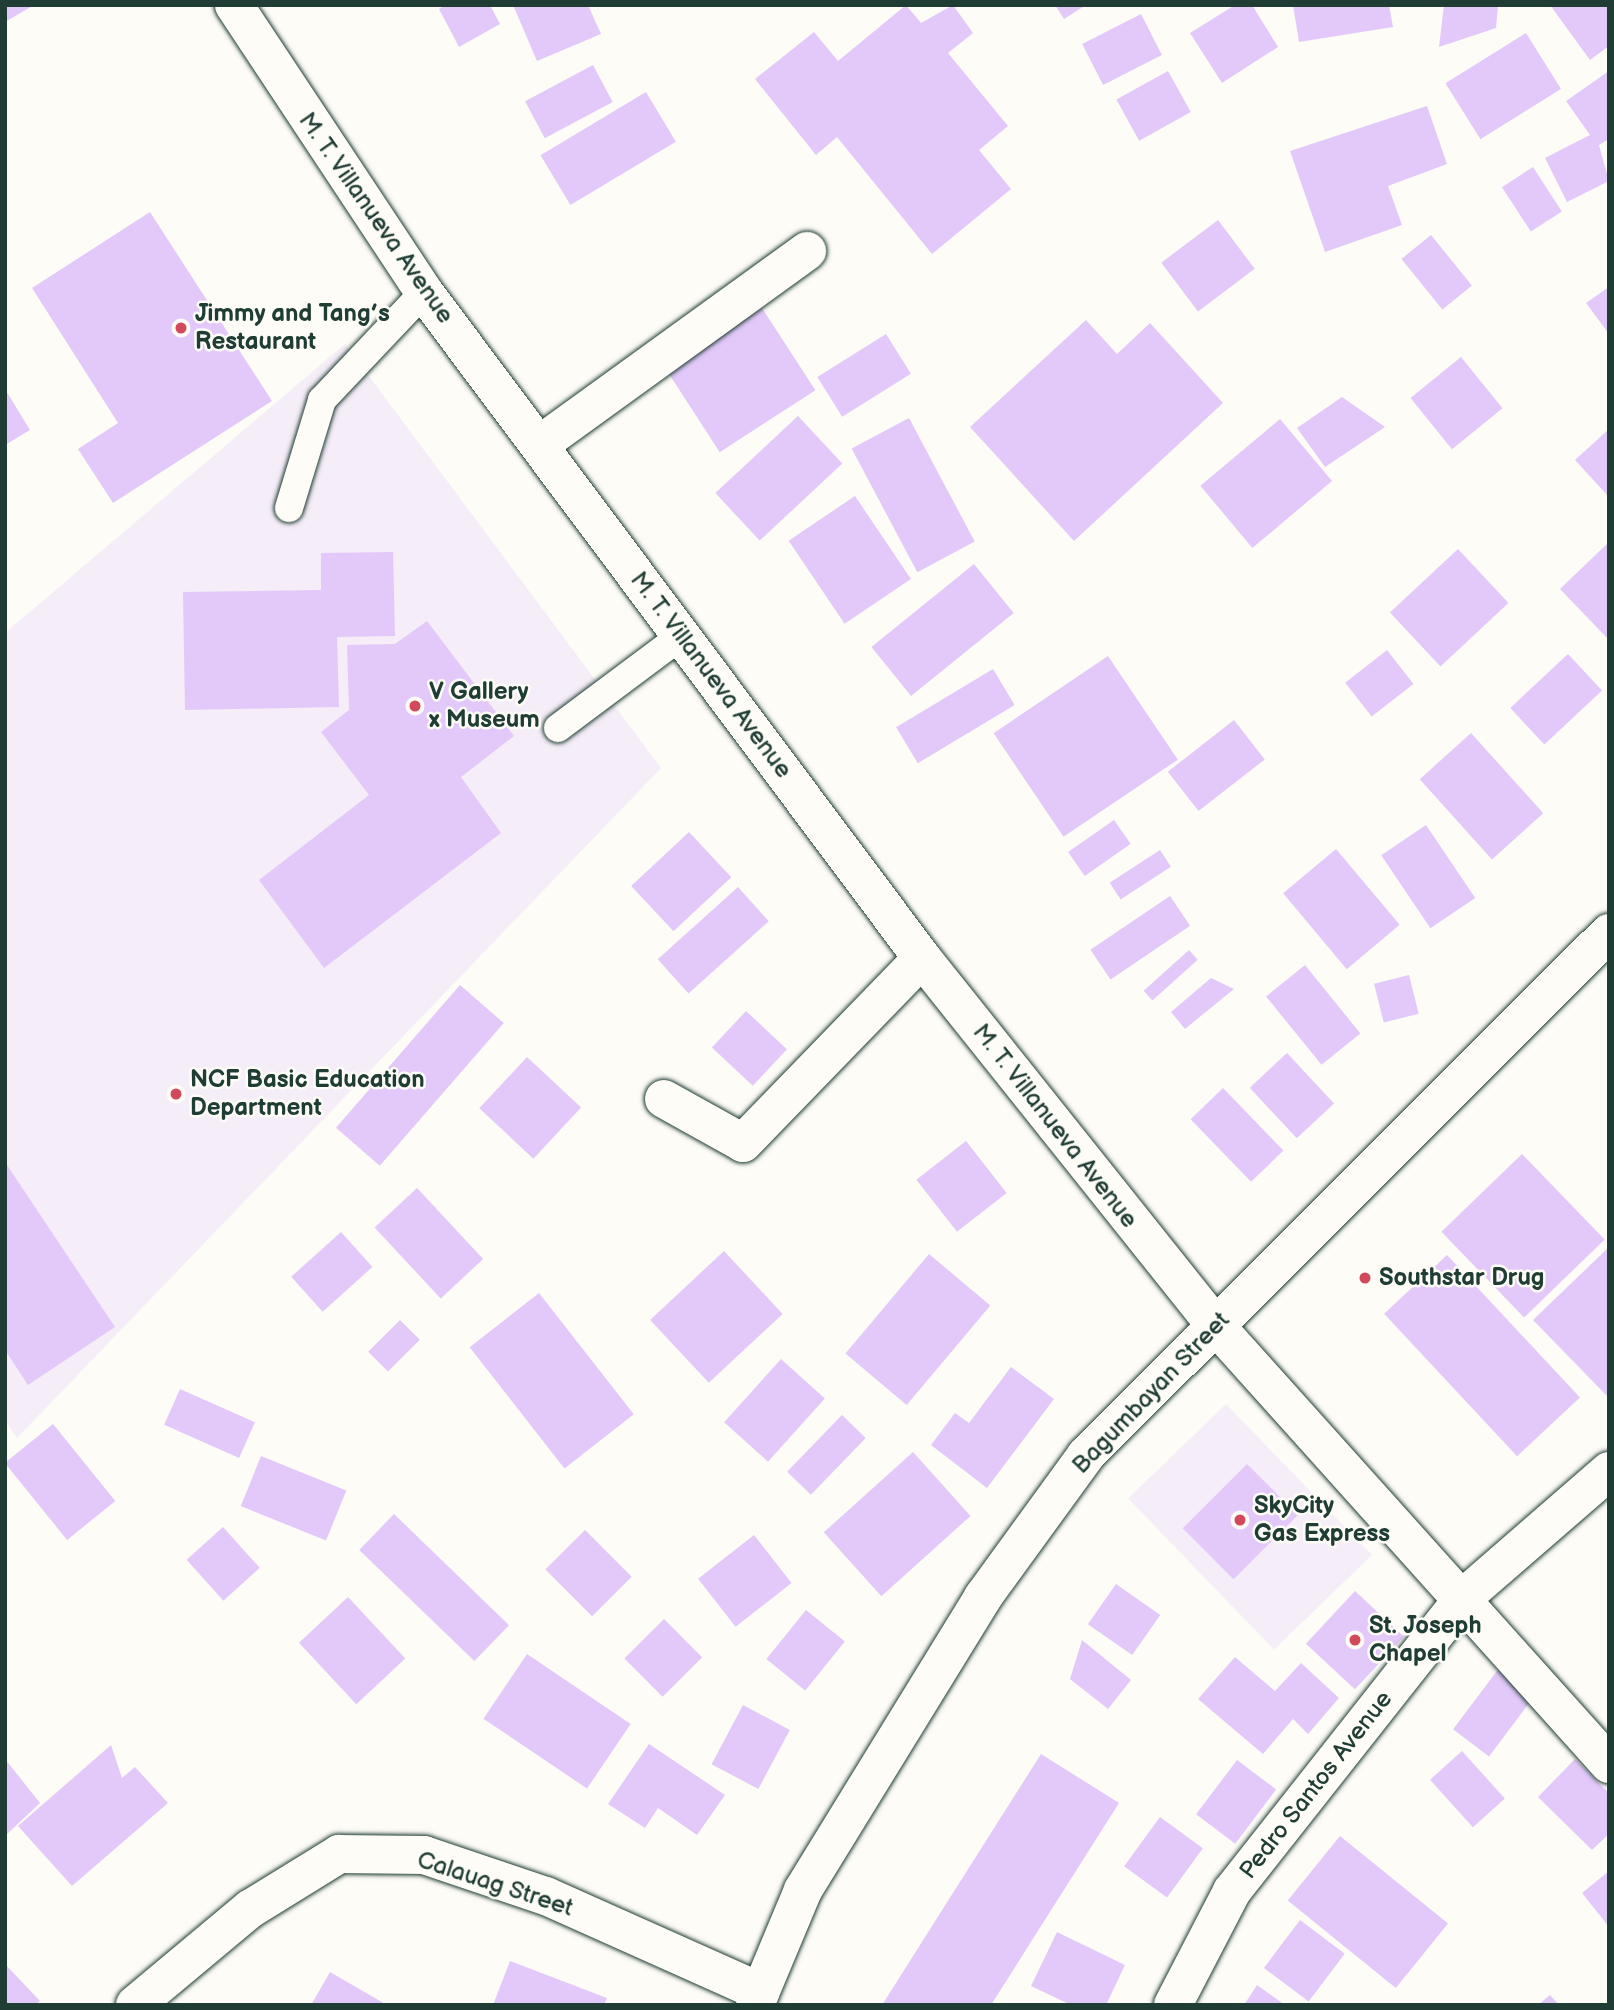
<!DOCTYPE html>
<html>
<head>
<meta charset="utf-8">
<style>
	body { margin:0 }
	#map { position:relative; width:1614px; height:2010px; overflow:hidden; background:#fdfcf7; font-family:"Balsamiq Sans",sans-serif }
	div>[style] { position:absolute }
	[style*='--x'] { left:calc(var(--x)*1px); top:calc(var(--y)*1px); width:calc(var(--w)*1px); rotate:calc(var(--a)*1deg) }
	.built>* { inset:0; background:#f5edf8; transform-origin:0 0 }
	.building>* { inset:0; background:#e2c9f9; transform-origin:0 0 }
	.roads { filter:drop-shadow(0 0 2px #1f3d34) drop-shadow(0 0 2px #1f3d34) }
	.service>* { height:28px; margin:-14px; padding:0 14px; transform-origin:14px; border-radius:14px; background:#fdfcf7 }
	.minor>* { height:38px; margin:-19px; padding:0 19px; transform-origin:19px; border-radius:19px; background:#fdfcf7 }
	.tertiary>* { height:38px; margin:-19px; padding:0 19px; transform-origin:19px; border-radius:19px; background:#fdfcf7 }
	.secondary>* { height:38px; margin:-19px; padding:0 19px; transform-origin:19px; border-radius:19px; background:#fdfcf7 }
	.dots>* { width:19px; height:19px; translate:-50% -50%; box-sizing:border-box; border:4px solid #fdfcf7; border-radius:50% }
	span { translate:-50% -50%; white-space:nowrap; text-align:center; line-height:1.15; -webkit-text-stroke:5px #fdfcf7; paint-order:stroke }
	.street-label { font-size:24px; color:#1f3d34 }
	.poi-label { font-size:24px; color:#1f3d34; font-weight:700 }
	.left { translate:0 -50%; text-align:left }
	.frame { position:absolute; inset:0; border:7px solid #1f3d34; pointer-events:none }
</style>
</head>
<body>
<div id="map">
	<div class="built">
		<i style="clip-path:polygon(345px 344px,661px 768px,17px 1438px,5px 1421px,5px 633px)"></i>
		<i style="left:1226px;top:1404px;width:210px;height:136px;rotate:46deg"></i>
	</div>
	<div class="building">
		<i style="clip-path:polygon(5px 5px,34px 5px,5px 22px)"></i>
		<i style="clip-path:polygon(446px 5px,490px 5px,500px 24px,459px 47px,439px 9px)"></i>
		<i style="clip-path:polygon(513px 5px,588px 5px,601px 34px,537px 61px)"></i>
		<i style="clip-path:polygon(906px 5px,921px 23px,953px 5px,973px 33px,948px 53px,1008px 126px,979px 150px,1011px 189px,932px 254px,837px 137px,816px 155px,755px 79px,814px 32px,838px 61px)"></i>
		<i style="clip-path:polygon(1055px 5px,1086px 5px,1064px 19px)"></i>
		<i style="clip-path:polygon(1235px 5px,1252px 5px,1278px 47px,1222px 83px,1190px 33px)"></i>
		<i style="clip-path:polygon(1293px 5px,1389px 5px,1393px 27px,1299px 42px)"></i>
		<i style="clip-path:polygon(1444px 5px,1498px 5px,1496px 28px,1439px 47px)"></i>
		<i style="clip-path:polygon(1550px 5px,1609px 5px,1609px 46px,1590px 60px)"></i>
		<i style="left:1141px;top:14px;width:46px;height:66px;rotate:63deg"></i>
		<i style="left:1526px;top:33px;width:66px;height:95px;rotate:58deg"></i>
		<i style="left:593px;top:65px;width:42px;height:77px;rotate:62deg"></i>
		<i style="left:1168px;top:71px;width:47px;height:59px;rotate:61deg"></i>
		<i style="clip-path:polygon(1609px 71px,1609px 139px,1599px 145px,1609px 181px,1567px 202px,1545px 158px,1590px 135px,1566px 101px)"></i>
		<i style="left:646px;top:92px;width:58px;height:123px;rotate:59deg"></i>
		<i style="clip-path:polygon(1427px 106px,1447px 164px,1388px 186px,1402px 225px,1325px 252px,1290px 151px)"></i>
		<i style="left:1533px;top:167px;width:53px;height:37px;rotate:57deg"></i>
		<i style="clip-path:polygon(150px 212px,272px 401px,113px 503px,78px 449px,118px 423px,32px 288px)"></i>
		<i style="left:1218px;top:220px;width:61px;height:71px;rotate:53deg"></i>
		<i style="left:1431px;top:235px;width:65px;height:38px;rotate:51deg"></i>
		<i style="clip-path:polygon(1609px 287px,1609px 334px,1586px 303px)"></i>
		<i style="left:762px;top:308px;width:98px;height:114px;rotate:57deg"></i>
		<i style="clip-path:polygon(1086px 320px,1117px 354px,1150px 323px,1223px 403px,1074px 541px,970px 427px)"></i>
		<i style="left:886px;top:334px;width:47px;height:81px;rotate:58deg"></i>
		<i style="left:1461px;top:357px;width:66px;height:65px;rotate:51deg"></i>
		<i style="clip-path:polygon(5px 389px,30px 430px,5px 445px)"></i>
		<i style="clip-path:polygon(1342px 397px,1385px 427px,1325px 467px,1297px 428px)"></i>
		<i style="left:798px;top:416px;width:65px;height:113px;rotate:47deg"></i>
		<i style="left:909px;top:418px;width:140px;height:65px;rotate:62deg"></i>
		<i style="left:1280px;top:419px;width:81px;height:104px;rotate:50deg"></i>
		<i style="clip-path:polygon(1609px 429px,1609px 497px,1575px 460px)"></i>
		<i style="left:855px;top:496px;width:100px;height:80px;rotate:56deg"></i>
		<i style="clip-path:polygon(1609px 542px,1609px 640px,1560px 589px)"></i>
		<i style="left:1458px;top:549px;width:74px;height:93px;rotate:47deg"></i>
		<i style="clip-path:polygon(393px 552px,395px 636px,337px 637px,339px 707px,185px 710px,183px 592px,321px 590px,321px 553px)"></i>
		<i style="left:974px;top:564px;width:63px;height:132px;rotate:51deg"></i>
		<i style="clip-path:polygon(427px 621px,514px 736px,461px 777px,501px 833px,324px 968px,259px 880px,369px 795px,321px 732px,349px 710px,347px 645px,395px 644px)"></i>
		<i style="left:1387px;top:650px;width:43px;height:53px;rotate:52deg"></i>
		<i style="left:1568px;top:654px;width:50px;height:79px;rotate:47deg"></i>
		<i style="left:1108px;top:656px;width:125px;height:138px;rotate:56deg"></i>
		<i style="left:993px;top:669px;width:42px;height:113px;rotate:59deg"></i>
		<i style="left:1234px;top:720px;width:50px;height:84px;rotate:52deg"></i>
		<i style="left:1471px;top:733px;width:108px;height:69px;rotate:48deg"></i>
		<i style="left:1114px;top:820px;width:29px;height:56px;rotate:55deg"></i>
		<i style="left:1426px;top:825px;width:88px;height:54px;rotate:56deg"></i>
		<i style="left:689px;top:832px;width:62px;height:79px;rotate:47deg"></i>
		<i style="left:1336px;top:849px;width:99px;height:69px;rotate:50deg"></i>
		<i style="left:1160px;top:850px;width:20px;height:60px;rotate:57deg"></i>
		<i style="left:738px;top:887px;width:46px;height:108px;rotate:48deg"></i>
		<i style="left:1170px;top:896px;width:36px;height:96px;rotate:56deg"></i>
		<i style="left:1189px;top:950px;width:13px;height:61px;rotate:48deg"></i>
		<i style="left:1305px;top:965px;width:88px;height:50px;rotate:51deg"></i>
		<i style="left:1409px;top:975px;width:40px;height:36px;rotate:76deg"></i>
		<i style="clip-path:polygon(1211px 978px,1234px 989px,1185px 1029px,1171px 1012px)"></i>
		<i style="left:460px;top:985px;width:58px;height:189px;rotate:41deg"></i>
		<i style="left:746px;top:1011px;width:56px;height:50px;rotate:43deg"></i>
		<i style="left:1287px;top:1053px;width:69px;height:51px;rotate:47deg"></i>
		<i style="left:527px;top:1057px;width:74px;height:70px;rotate:43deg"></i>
		<i style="left:1223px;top:1088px;width:87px;height:45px;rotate:46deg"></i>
		<i style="left:966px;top:1141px;width:66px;height:63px;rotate:52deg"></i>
		<i style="left:1522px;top:1154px;width:119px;height:112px;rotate:46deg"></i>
		<i style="clip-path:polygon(5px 1162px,115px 1327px,28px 1385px,5px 1350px)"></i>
		<i style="left:417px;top:1188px;width:97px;height:58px;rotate:47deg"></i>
		<i style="left:341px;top:1232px;width:47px;height:67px;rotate:48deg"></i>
		<i style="clip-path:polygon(1609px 1247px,1609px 1398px,1533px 1320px)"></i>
		<i style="left:724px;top:1251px;width:86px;height:101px;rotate:47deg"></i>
		<i style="left:929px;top:1254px;width:80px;height:130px;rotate:40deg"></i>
		<i style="left:1447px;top:1255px;width:195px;height:86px;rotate:47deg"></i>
		<i style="left:539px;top:1293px;width:154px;height:88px;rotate:52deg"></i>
		<i style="left:400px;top:1320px;width:28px;height:45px;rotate:45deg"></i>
		<i style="left:781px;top:1359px;width:59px;height:85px;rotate:42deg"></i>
		<i style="clip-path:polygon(1011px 1367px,1054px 1399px,987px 1488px,931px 1445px,955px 1413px,969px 1423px)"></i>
		<i style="left:180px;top:1389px;width:82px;height:39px;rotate:24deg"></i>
		<i style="left:842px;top:1415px;width:33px;height:79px;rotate:44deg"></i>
		<i style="left:53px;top:1424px;width:99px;height:62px;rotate:51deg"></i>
		<i style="left:913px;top:1452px;width:86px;height:120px;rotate:48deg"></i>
		<i style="left:261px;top:1456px;width:92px;height:54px;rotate:22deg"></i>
		<i style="left:1247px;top:1464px;width:72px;height:91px;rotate:45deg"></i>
		<i style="left:394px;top:1514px;width:160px;height:50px;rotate:44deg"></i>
		<i style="left:223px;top:1527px;width:55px;height:49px;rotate:48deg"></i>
		<i style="left:585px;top:1530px;width:66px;height:56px;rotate:45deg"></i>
		<i style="left:754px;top:1535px;width:61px;height:71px;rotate:52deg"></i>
		<i style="left:1116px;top:1584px;width:54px;height:49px;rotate:35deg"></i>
		<i style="left:1355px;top:1591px;width:67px;height:72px;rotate:43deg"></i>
		<i style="left:348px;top:1597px;width:84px;height:67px;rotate:47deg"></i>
		<i style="left:806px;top:1610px;width:50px;height:63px;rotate:39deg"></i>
		<i style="left:664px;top:1619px;width:54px;height:56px;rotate:45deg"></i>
		<i style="clip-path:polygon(1082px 1640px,1131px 1680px,1108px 1709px,1070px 1679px)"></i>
		<i style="left:527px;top:1654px;width:125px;height:78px;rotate:34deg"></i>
		<i style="clip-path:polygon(1235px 1657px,1275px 1691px,1301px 1663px,1339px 1698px,1308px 1734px,1293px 1719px,1263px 1754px,1198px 1699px)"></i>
		<i style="left:1500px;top:1667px;width:45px;height:78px;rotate:37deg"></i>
		<i style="left:743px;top:1705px;width:53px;height:67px;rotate:28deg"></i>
		<i style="clip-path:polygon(649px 1744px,725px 1795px,697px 1835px,658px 1808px,645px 1828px,608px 1804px)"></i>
		<i style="clip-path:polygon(111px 1745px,122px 1778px,135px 1767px,168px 1803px,72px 1886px,18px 1826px)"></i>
		<i style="left:1462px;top:1751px;width:64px;height:43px;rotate:48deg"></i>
		<i style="clip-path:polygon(1041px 1754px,1119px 1803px,991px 2005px,882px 2005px)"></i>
		<i style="clip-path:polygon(5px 1759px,40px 1803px,5px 1836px)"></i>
		<i style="clip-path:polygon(1575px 1759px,1609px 1793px,1609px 1834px,1592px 1850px,1538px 1797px)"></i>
		<i style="left:1237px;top:1760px;width:49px;height:68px;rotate:37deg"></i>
		<i style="left:1160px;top:1817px;width:53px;height:61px;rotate:36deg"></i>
		<i style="left:1340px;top:1836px;width:139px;height:83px;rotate:39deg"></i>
		<i style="clip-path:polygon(1609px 1871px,1609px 1927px,1582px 1893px)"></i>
		<i style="left:1300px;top:1920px;width:56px;height:60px;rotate:37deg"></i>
		<i style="clip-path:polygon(1057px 1932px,1125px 1965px,1106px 2005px,1071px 2005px,1031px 1986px)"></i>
		<i style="clip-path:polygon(510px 1961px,607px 1998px,604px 2005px,493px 2005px)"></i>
		<i style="clip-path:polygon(5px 1964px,40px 2001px,35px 2005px,5px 2005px)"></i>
		<i style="clip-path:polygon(330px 1972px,387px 2005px,311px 2005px)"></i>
		<i style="clip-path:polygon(1257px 1985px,1285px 2005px,1244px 2005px)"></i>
		<i style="clip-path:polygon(1550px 1995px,1559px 2005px,1538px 2005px)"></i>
	</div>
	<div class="roads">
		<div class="service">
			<i style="--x:289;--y:508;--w:113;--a:-73"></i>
			<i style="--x:322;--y:400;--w:149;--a:-46.6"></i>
			<i style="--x:558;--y:728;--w:154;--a:-36.8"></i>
		</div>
		<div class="minor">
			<i style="--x:539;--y:445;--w:331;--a:-35.9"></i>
			<i style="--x:664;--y:1099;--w:90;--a:29.1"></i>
			<i style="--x:743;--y:1143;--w:257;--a:-45.9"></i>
			<i style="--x:1173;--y:2005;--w:128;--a:-62.6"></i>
			<i style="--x:1232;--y:1891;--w:375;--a:-51.7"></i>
			<i style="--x:1464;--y:1597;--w:192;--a:-41"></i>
		</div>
		<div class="tertiary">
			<i style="--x:1215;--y:1325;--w:590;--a:48.09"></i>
			<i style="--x:135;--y:2005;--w:150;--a:-39.9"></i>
			<i style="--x:250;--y:1909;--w:105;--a:-31.7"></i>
			<i style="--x:339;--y:1854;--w:85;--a:0.7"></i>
			<i style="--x:424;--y:1855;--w:129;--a:18.6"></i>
			<i style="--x:546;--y:1896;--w:235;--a:24.1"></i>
		</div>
		<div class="secondary">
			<i style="--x:234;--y:5;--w:344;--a:56.5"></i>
			<i style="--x:424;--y:292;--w:832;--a:53.21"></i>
			<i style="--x:922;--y:958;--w:470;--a:51.4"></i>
			<i style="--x:755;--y:2005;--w:125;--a:-67.3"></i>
			<i style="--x:803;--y:1890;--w:344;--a:-58.4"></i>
			<i style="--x:983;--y:1597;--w:175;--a:-54"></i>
			<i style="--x:1086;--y:1455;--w:739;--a:-44.95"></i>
		</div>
	</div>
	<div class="dots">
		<i style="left:181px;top:328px;background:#d1495b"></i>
		<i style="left:415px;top:706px;background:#d1495b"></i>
		<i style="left:176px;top:1094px;background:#d1495b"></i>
		<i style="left:1365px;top:1278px;background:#d1495b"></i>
		<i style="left:1240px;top:1520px;background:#d1495b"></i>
		<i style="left:1355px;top:1640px;background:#d1495b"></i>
	</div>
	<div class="street-label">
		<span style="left:376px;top:218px;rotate:55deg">M. T. Villanueva Avenue</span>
		<span style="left:711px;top:675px;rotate:53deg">M. T. Villanueva Avenue</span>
		<span style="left:1055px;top:1126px;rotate:52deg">M. T. Villanueva Avenue</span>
		<span style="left:1151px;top:1393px;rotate:-46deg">Bagumbayan Street</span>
		<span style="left:1316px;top:1785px;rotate:-52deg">Pedro Santos Avenue</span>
		<span style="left:495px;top:1884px;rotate:18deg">Calauag Street</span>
	</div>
	<div class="poi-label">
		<span class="left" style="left:195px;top:328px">Jimmy and Tang’s<br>Restaurant</span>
		<span class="left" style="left:429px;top:706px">V Gallery<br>x Museum</span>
		<span class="left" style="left:190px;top:1094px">NCF Basic Education<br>Department</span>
		<span class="left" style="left:1379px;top:1278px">Southstar Drug</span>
		<span class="left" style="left:1254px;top:1520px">SkyCity<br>Gas Express</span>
		<span class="left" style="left:1369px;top:1640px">St. Joseph<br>Chapel</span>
	</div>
	<div class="frame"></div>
</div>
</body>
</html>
